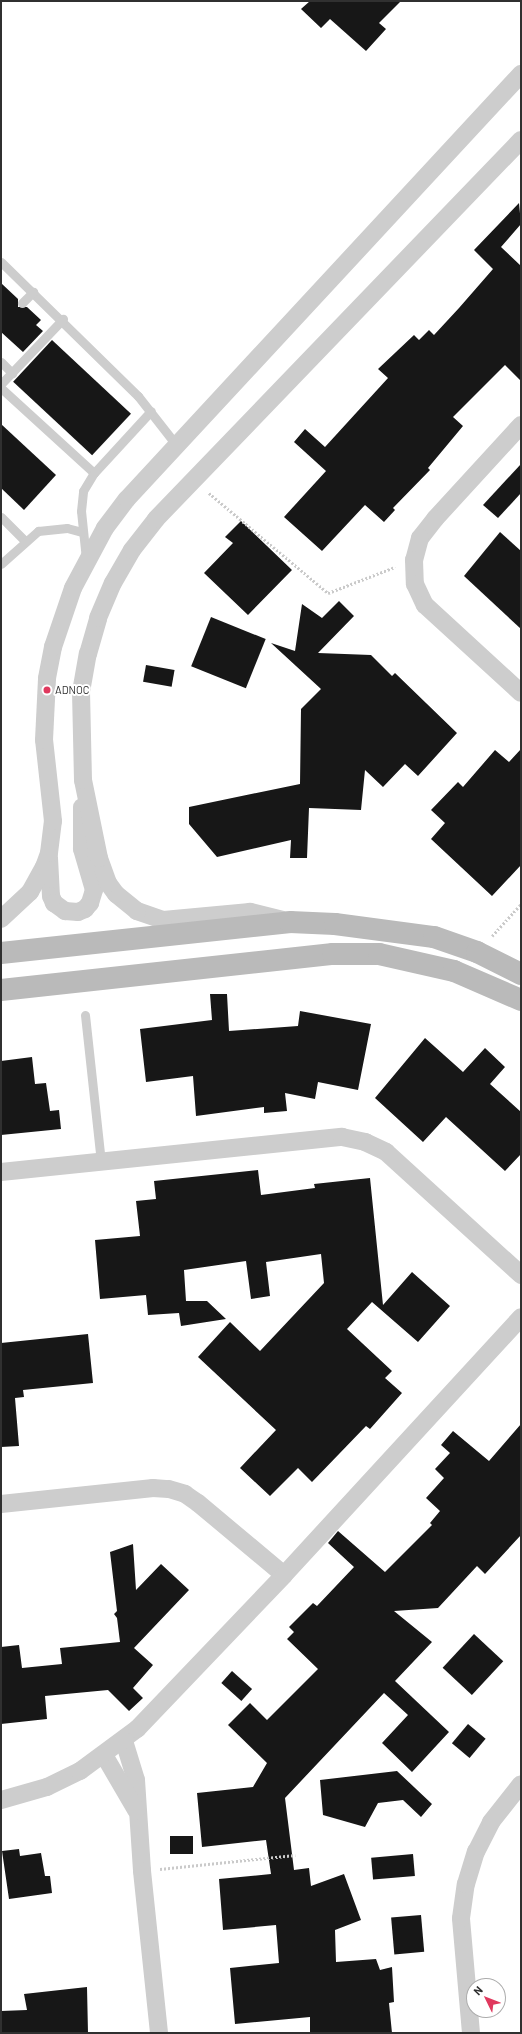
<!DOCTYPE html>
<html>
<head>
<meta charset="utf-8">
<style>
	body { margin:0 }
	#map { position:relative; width:522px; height:2034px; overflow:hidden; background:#fff; font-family:Barlow,sans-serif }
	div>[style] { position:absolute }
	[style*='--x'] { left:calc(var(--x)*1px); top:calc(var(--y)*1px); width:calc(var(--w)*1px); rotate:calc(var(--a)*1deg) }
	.building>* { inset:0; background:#171717; transform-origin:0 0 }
	.path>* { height:2.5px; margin-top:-1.25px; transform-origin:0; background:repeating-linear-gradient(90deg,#cacaca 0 2px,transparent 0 4px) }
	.lane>* { height:9px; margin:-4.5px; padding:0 4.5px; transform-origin:4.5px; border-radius:4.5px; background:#cdcdcd }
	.street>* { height:18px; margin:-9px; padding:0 9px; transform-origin:9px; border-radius:9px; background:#cdcdcd }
	.secondary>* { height:22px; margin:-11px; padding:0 11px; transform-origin:11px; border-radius:11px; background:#bababa }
	.dots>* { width:11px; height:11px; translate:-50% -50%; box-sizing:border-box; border:2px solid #fff; border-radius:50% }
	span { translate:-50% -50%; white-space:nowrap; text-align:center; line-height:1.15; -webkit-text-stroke:4px #fff; paint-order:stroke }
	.poi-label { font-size:11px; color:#303030 }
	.left { translate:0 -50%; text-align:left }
	.frame { position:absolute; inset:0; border:2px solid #303030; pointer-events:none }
	.north { position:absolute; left:466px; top:1978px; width:40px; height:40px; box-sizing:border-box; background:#fff; border:1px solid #acacac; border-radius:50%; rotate:313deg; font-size:11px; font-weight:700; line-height:16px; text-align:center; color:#303030 }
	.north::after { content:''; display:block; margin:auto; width:14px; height:18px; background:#e0395e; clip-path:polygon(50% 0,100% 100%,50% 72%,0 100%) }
</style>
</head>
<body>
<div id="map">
	<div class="building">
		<i style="clip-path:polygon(310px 1px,401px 1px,379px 23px,386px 29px,366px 51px,330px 19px,321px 28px,301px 9px)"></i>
		<i style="clip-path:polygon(519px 203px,521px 224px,501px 247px,521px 266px,521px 381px,505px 365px,453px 417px,463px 426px,428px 468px,430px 470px,393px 508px,395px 510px,384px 522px,365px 505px,322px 551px,284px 517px,326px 471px,294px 442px,305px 429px,325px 447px,388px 378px,378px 369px,414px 335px,419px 340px,429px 330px,434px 335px,459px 308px,493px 269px,474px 250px)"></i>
		<i style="clip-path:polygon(1px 283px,18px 299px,18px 307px,27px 307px,41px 320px,36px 325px,43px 331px,23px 352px,1px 332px)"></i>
		<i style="left:52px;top:340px;width:108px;height:57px;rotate:43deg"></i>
		<i style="clip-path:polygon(1px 424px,56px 475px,24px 510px,1px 488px)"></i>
		<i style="clip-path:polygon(521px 464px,521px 493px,498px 518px,483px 505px)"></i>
		<i style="clip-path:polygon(241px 521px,292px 570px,248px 615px,204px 573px,233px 543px,225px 537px)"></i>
		<i style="clip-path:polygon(500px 532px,521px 551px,521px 629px,464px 576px)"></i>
		<i style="clip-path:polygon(339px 601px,354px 616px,318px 653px,371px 655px,392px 676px,395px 673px,457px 733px,418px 776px,405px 764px,383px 787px,365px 770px,361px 810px,309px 808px,307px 858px,290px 858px,291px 840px,217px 857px,189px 824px,189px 807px,300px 784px,301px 709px,321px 689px,271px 643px,295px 651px,302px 604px,322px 618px)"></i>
		<i style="left:211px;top:617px;width:59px;height:53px;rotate:22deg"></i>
		<i style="left:146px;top:665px;width:29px;height:17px;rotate:10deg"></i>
		<i style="clip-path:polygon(521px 749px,521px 865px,492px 896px,431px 839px,445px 823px,431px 810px,458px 782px,463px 787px,495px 750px,509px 762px)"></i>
		<i style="clip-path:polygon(210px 994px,227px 994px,229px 1031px,298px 1026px,300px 1011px,371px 1024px,358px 1090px,318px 1082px,315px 1099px,285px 1093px,287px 1111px,264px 1113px,264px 1107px,196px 1116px,193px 1076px,146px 1082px,140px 1029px,212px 1020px)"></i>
		<i style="clip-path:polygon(425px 1038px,463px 1072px,485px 1048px,505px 1067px,490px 1084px,521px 1112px,521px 1154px,505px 1171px,446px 1117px,423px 1142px,375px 1098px)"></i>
		<i style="clip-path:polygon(32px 1057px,35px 1084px,46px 1083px,50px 1111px,59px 1110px,61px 1129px,1px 1135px,1px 1061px)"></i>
		<i style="clip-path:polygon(258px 1170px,261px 1195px,315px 1188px,314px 1184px,370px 1178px,383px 1305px,412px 1272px,450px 1306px,418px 1342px,372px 1302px,347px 1329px,392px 1371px,385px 1378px,402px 1393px,370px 1429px,366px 1426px,312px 1482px,298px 1468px,270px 1496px,240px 1468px,276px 1430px,198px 1357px,230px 1322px,260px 1351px,324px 1283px,321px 1254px,266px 1262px,270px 1296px,251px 1299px,246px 1261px,184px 1270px,186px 1301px,207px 1301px,226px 1319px,181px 1326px,179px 1313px,148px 1315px,146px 1295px,100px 1299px,95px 1240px,140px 1236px,136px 1201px,156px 1199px,154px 1181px)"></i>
		<i style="clip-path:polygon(88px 1334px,93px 1383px,23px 1390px,24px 1397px,15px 1398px,19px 1446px,1px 1447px,1px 1343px)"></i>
		<i style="clip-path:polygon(521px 1424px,521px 1535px,485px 1574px,477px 1566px,438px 1608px,394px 1611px,432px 1642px,395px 1681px,449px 1732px,412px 1772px,382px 1743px,408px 1715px,384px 1693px,285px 1798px,294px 1870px,309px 1868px,311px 1886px,344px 1874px,361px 1920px,335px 1930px,336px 1962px,376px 1959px,380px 1970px,392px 1967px,394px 2002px,389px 2003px,392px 2033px,310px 2033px,310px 2017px,235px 2024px,230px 1968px,279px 1963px,276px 1925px,223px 1930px,219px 1879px,271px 1874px,266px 1840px,202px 1847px,197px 1793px,253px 1787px,267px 1763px,228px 1725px,250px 1703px,267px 1720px,318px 1669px,287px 1639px,294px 1632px,289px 1627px,313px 1603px,317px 1606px,354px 1567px,328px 1543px,338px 1531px,385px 1572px,432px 1525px,430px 1523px,440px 1511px,426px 1498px,444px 1478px,435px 1469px,450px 1453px,441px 1445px,453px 1431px,489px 1461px)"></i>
		<i style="clip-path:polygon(133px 1544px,136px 1590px,161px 1564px,189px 1590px,134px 1648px,153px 1665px,133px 1688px,143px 1698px,129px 1711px,108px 1690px,45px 1696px,47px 1719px,1px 1724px,1px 1647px,19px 1645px,22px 1668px,62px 1664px,60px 1648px,120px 1642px,117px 1618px,114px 1614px,117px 1611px,110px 1552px)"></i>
		<i style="left:474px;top:1634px;width:40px;height:46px;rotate:43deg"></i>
		<i style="left:232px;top:1671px;width:27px;height:16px;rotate:42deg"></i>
		<i style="left:468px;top:1724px;width:23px;height:25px;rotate:40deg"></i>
		<i style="clip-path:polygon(397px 1771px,432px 1804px,421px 1817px,403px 1800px,378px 1803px,365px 1827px,323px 1815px,320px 1780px)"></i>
		<i style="left:170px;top:1836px;width:23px;height:18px"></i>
		<i style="clip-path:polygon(19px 1849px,20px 1856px,41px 1853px,45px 1876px,50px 1876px,52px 1893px,9px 1899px,2px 1851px)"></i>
		<i style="left:413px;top:1854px;width:22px;height:42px;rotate:85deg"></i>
		<i style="left:421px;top:1915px;width:37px;height:30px;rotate:85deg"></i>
		<i style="clip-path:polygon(87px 1987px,88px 2033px,1px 2033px,1px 2011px,27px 2010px,24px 1994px)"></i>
	</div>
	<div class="path">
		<i style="--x:209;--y:493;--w:155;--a:40"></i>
		<i style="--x:328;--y:593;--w:72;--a:-21.2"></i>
		<i style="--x:492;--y:936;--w:43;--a:-47.8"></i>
		<i style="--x:160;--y:1869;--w:136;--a:-5.9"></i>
	</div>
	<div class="lane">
		<i style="--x:1;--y:262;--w:192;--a:44.4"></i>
		<i style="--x:138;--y:396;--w:63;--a:52"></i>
		<i style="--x:22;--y:303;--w:16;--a:-45"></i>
		<i style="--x:1;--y:362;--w:16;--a:45"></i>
		<i style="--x:1;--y:384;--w:90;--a:-46.4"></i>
		<i style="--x:1;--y:388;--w:126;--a:42.4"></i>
		<i style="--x:1;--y:517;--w:34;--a:45"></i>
		<i style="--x:86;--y:559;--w:48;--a:-95.9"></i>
		<i style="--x:81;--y:511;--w:20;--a:-84"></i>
		<i style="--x:83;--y:491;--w:21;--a:-59"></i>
		<i style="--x:94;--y:473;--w:84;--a:-47.4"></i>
		<i style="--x:1;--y:564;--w:50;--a:-41.7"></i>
		<i style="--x:38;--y:531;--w:29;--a:-6"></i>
		<i style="--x:67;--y:528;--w:16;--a:15"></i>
		<i style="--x:85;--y:1015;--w:148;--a:83.8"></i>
	</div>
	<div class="street">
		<i style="--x:521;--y:425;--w:127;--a:132.5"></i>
		<i style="--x:435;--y:519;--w:24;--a:128"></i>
		<i style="--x:420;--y:538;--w:23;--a:105"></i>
		<i style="--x:414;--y:560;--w:24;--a:88"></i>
		<i style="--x:415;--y:584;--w:23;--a:65"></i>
		<i style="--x:425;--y:605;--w:130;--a:42.5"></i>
		<i style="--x:49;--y:858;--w:38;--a:87"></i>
		<i style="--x:51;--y:896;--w:8;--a:67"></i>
		<i style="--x:54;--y:903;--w:14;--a:36"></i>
		<i style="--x:65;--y:911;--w:13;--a:4"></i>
		<i style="--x:78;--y:912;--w:8;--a:-23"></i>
		<i style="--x:85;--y:909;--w:8;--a:-50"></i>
		<i style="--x:90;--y:903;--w:14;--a:-73"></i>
		<i style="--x:94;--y:890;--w:43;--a:-106.3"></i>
		<i style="--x:82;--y:849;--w:42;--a:-90"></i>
		<i style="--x:1;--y:919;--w:40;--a:-43"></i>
		<i style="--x:30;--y:892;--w:29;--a:-61"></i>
		<i style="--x:44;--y:867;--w:15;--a:-70"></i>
		<i style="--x:49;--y:853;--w:32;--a:-83"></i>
		<i style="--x:53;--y:821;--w:81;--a:-96.3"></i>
		<i style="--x:44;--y:740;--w:62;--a:-87.2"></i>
		<i style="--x:47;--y:678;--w:32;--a:-79"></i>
		<i style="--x:53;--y:647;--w:62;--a:-71.3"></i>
		<i style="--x:73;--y:588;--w:68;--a:-61.9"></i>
		<i style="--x:105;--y:528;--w:36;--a:-53"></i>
		<i style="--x:127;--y:499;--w:580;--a:-47.17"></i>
		<i style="--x:287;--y:921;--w:38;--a:-166"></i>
		<i style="--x:250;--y:912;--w:87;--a:174.7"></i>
		<i style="--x:163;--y:920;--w:28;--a:-161"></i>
		<i style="--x:137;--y:911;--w:27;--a:-141"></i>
		<i style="--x:116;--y:894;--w:14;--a:-126"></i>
		<i style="--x:108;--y:883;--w:27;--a:-110"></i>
		<i style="--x:99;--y:858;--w:80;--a:-101.6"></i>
		<i style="--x:83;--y:780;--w:88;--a:-91.3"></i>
		<i style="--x:81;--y:692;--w:39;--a:-80"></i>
		<i style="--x:88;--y:654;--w:37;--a:-74"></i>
		<i style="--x:98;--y:618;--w:38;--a:-67"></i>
		<i style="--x:113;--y:583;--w:38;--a:-60"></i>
		<i style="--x:132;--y:550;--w:39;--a:-52"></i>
		<i style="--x:156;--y:519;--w:526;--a:-46.08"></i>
		<i style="--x:1;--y:1172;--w:343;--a:-5.9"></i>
		<i style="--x:342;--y:1137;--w:24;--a:12"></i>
		<i style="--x:365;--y:1142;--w:23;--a:25"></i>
		<i style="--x:386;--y:1152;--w:183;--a:42.3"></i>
		<i style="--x:1;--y:1504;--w:153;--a:-6"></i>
		<i style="--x:153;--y:1488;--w:16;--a:4"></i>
		<i style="--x:169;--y:1489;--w:17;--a:17"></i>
		<i style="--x:185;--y:1494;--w:16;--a:35"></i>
		<i style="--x:198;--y:1503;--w:112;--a:39.9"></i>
		<i style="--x:124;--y:1741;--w:41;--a:72.9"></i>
		<i style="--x:136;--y:1780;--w:91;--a:86.2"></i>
		<i style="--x:142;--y:1871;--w:163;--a:84"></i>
		<i style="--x:104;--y:1755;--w:64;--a:59.8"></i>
		<i style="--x:1;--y:1800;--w:48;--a:-15.8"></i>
		<i style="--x:47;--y:1787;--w:37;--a:-26"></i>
		<i style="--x:80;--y:1771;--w:71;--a:-36.4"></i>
		<i style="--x:137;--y:1729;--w:213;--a:-46.3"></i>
		<i style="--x:284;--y:1575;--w:350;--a:-47.4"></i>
		<i style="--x:471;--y:2033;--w:115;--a:-95"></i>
		<i style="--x:461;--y:1918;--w:34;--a:-82"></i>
		<i style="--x:466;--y:1884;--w:34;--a:-73"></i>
		<i style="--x:476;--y:1852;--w:34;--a:-63"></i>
		<i style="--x:491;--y:1822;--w:48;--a:-51.7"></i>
	</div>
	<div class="secondary">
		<i style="--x:1;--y:953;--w:291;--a:-6.1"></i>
		<i style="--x:290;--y:922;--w:45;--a:2.5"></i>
		<i style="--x:335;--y:924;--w:100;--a:7.5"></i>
		<i style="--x:434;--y:937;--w:46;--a:19.2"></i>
		<i style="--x:477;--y:952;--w:49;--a:26.6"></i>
		<i style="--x:1;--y:990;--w:334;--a:-6.2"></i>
		<i style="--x:333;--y:954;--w:46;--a:0"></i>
		<i style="--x:379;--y:954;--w:77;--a:12.8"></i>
		<i style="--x:454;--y:971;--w:73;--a:23.4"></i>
	</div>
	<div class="dots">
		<i style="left:47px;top:690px;background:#e0395e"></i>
	</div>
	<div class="poi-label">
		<span class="left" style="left:55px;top:690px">ADNOC</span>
	</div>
	<div class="frame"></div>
	<div class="north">N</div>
</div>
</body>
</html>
